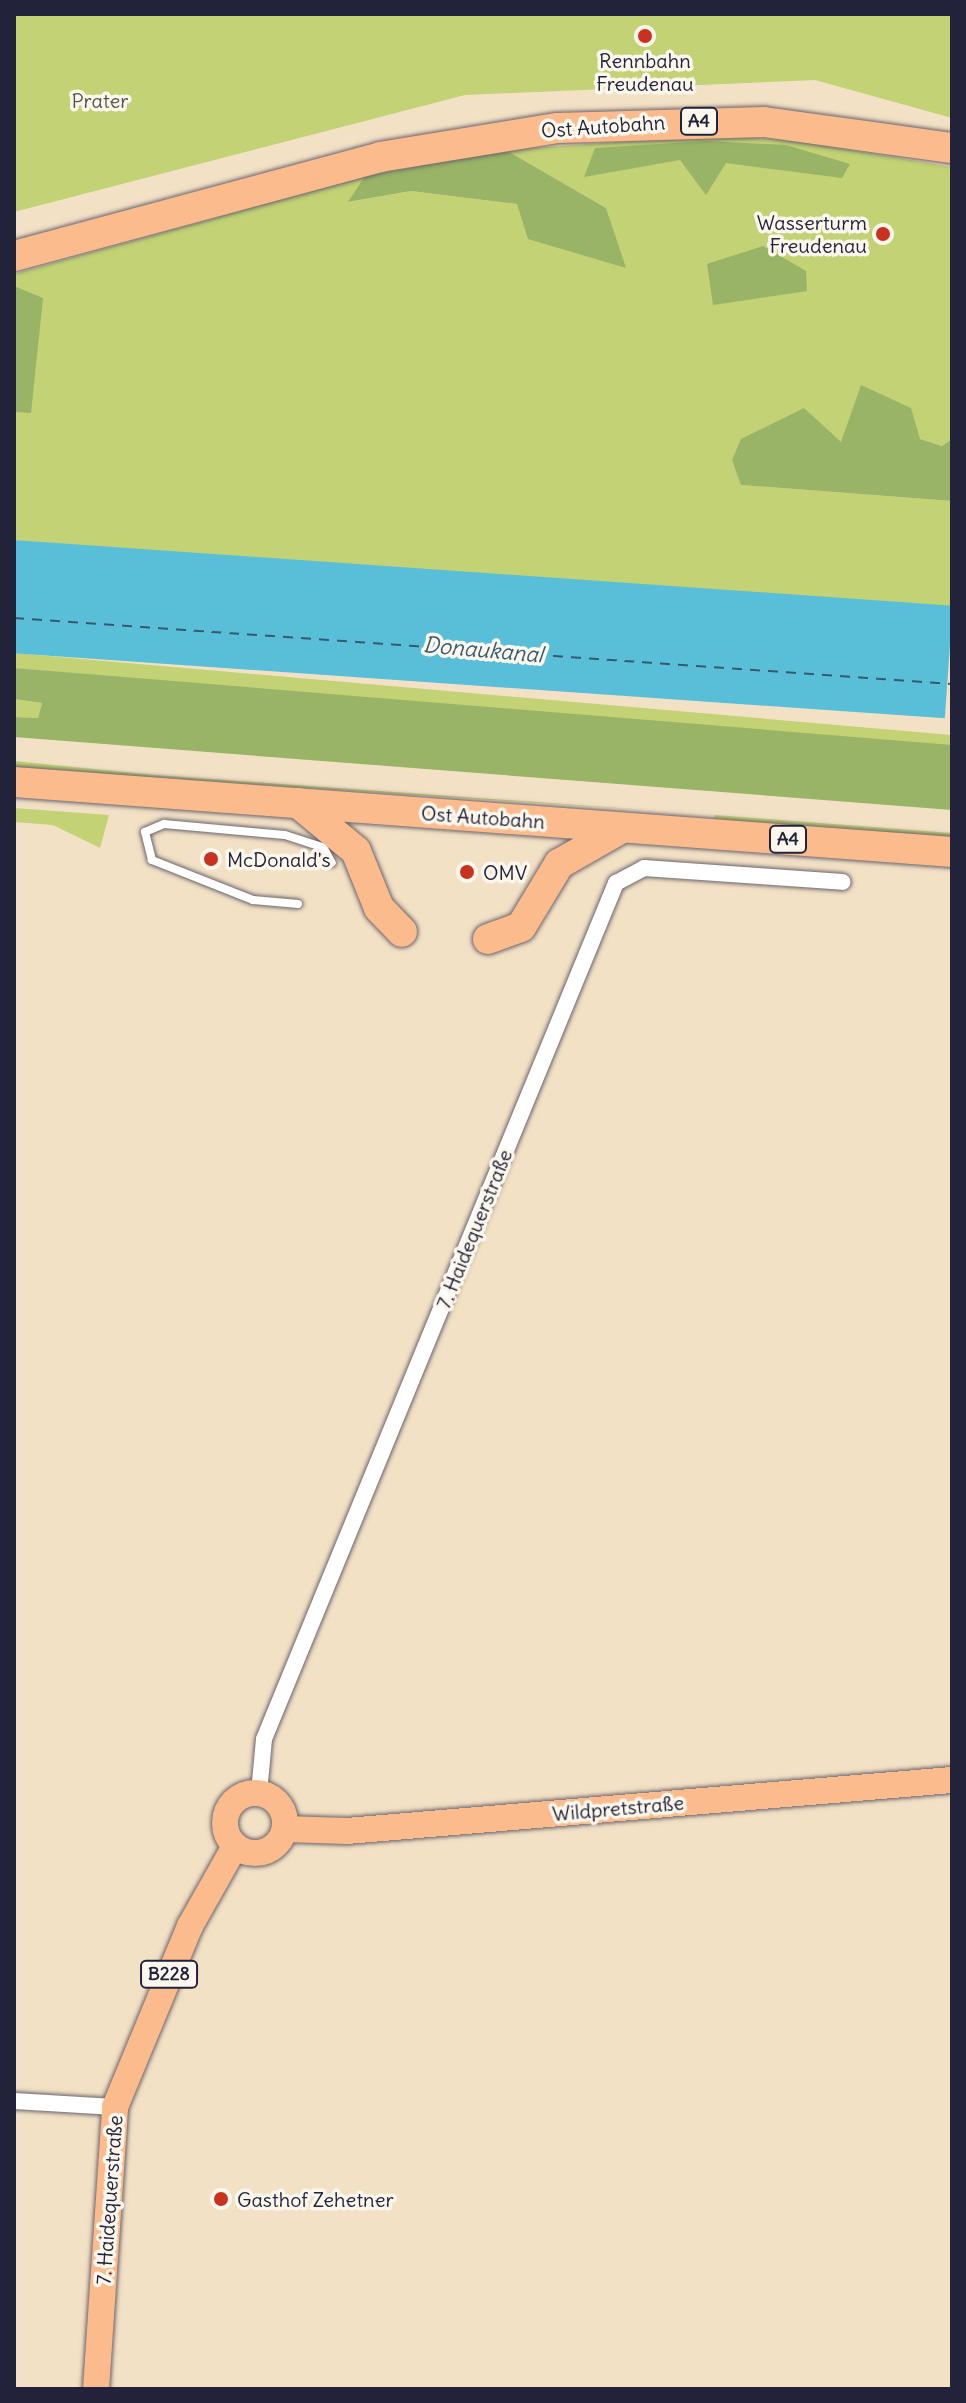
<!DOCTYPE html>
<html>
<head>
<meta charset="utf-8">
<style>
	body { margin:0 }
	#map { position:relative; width:966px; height:2403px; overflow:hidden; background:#f3e1c6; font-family:Delius,sans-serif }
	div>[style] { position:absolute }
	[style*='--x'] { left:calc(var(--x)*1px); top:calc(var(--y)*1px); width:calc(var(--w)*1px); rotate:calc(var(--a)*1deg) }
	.green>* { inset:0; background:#c2d274; transform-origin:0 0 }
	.forest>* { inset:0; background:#99b466 }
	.water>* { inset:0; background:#59bed7; transform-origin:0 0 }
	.ferry>* { height:2px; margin-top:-1px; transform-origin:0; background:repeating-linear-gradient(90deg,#355972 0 10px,transparent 0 18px) }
	.roads { filter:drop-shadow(0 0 2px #6b656c) drop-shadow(0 0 2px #6b656c) }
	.service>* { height:8px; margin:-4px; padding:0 4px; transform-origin:4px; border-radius:4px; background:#fff }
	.minor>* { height:16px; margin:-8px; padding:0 8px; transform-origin:8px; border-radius:8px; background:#fff }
	.primary>* { height:26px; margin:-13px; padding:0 13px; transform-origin:13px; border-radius:13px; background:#fbbb8c }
	.primary>.ring { margin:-13px; padding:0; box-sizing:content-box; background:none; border:26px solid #fbbb8c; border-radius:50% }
	.motorway>* { height:30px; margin:-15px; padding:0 15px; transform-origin:15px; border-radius:15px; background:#fbbb8c }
	.dots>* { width:22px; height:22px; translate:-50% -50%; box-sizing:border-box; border:4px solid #fbf7ec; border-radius:50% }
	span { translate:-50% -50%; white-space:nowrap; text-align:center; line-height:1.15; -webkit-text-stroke:7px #fbf7ec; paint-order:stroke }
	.shield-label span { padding:2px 6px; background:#fbf7ec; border:2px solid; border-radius:6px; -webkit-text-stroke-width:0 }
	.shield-label { font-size:18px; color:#22223b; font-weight:700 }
	.poi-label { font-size:20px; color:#22223b }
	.right { translate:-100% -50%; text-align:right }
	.left { translate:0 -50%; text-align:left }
	.park-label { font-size:20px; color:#52574c }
	.street-label { font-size:20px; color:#22223b }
	.water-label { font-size:22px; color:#355972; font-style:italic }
	.frame { position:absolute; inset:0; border:16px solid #22223b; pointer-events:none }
</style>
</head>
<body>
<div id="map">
	<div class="green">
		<i style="clip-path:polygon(14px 14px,952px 14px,952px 118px,815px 80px,465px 95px,14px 212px)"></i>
		<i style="clip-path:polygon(703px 136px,792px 140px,952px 167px,952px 439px,942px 446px,920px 439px,841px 443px,741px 485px,952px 501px,952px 613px,14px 540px,14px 274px,365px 176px,349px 202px,411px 191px,517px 204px,625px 268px,606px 208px,506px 150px)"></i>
		<i style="left:14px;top:653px;width:941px;height:15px;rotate:5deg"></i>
		<i style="clip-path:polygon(14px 699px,42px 703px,38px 718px,14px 717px)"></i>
		<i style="clip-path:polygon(14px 761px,155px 775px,661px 811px,14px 769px)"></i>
		<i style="clip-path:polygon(14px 808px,109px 815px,100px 848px,53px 825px,14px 822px)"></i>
		<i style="clip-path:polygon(715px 815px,952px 833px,952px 839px,713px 820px)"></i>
	</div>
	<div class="forest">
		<i style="clip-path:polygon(706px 141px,786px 145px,850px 164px,842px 178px,726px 163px,706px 195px,680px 160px,584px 177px,595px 148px)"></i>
		<i style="clip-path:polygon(506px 150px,606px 208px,626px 268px,528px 239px,517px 204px,411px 191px,348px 202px,365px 176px)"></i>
		<i style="clip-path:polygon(763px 246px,806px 271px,807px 291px,713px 305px,707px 264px)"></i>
		<i style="clip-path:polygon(14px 286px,43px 298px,31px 413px,14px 412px)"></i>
		<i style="clip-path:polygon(861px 385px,911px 408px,920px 439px,942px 446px,952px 439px,952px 501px,741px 485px,732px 460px,741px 439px,804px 408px,841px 442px)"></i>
		<i style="clip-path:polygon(14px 668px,952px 745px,952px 810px,14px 737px,14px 717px,38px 718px,42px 703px,14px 699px)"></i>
	</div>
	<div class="water">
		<i style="left:14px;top:540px;width:941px;height:113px;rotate:4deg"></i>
	</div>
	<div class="ferry">
		<i style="--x:14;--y:618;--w:940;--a:4.02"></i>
	</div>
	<div class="roads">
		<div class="service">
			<i style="--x:298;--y:904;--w:45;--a:-174.9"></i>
			<i style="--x:253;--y:900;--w:109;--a:-158.4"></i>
			<i style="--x:152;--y:860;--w:29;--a:-104"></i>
			<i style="--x:145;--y:832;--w:21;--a:-23"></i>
			<i style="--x:164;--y:824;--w:121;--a:5.2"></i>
			<i style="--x:285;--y:835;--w:40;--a:18"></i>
			<i style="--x:323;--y:847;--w:18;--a:61"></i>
		</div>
		<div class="minor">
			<i style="--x:259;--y:1793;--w:54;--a:-84.7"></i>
			<i style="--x:264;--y:1739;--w:926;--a:-67.65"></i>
			<i style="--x:616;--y:883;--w:32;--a:-28"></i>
			<i style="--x:644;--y:868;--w:199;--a:4"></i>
			<i style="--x:14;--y:2101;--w:101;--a:3.4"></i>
		</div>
		<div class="primary">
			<i class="ring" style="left:225px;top:1793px;width:34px;height:34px"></i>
			<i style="--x:285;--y:1829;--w:62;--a:1.8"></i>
			<i style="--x:347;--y:1831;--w:607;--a:-4.82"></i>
			<i style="--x:96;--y:2389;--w:283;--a:-86.1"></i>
			<i style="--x:115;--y:2107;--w:196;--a:-67.5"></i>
			<i style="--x:190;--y:1926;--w:92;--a:-60.6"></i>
		</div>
		<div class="motorway">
			<i style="--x:14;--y:256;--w:379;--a:-15.1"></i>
			<i style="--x:380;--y:157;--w:180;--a:-9.3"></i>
			<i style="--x:558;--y:128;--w:206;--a:-1.7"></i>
			<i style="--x:764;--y:122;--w:190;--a:7.9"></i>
			<i style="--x:14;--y:782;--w:941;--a:4.27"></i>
			<i style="--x:298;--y:803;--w:75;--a:39.6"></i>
			<i style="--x:356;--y:851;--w:61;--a:68"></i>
			<i style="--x:379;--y:908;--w:33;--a:46"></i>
			<i style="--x:488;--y:939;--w:35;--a:-20"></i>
			<i style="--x:521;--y:927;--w:74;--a:-58.9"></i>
			<i style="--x:559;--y:864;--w:73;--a:-29.7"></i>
		</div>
	</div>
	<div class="dots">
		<i style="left:645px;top:36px;background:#c8321e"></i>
		<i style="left:883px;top:234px;background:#c8321e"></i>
		<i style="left:211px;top:859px;background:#c8321e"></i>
		<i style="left:467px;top:872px;background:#c8321e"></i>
		<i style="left:221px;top:2199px;background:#c8321e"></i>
	</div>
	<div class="shield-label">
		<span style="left:699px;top:121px">A4</span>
		<span style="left:788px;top:839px">A4</span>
		<span style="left:169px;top:1974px">B228</span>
	</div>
	<div class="poi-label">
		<span style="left:645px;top:72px">Rennbahn<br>Freudenau</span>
		<span class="right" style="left:867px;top:234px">Wasserturm<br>Freudenau</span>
		<span class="left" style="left:227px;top:859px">McDonald's</span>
		<span class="left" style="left:483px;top:872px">OMV</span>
		<span class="left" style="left:237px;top:2199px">Gasthof Zehetner</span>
	</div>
	<div class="park-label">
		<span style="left:100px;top:100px">Prater</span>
	</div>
	<div class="street-label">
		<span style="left:603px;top:126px;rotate:-4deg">Ost Autobahn</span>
		<span style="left:483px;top:817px;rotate:4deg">Ost Autobahn</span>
		<span style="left:474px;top:1229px;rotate:-68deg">7. Haidequerstraße</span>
		<span style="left:618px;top:1808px;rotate:-5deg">Wildpretstraße</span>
		<span style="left:109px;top:2200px;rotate:-86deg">7. Haidequerstraße</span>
	</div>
	<div class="water-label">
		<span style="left:483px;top:650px;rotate:5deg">Donaukanal</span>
	</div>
	<div class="frame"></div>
</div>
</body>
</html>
